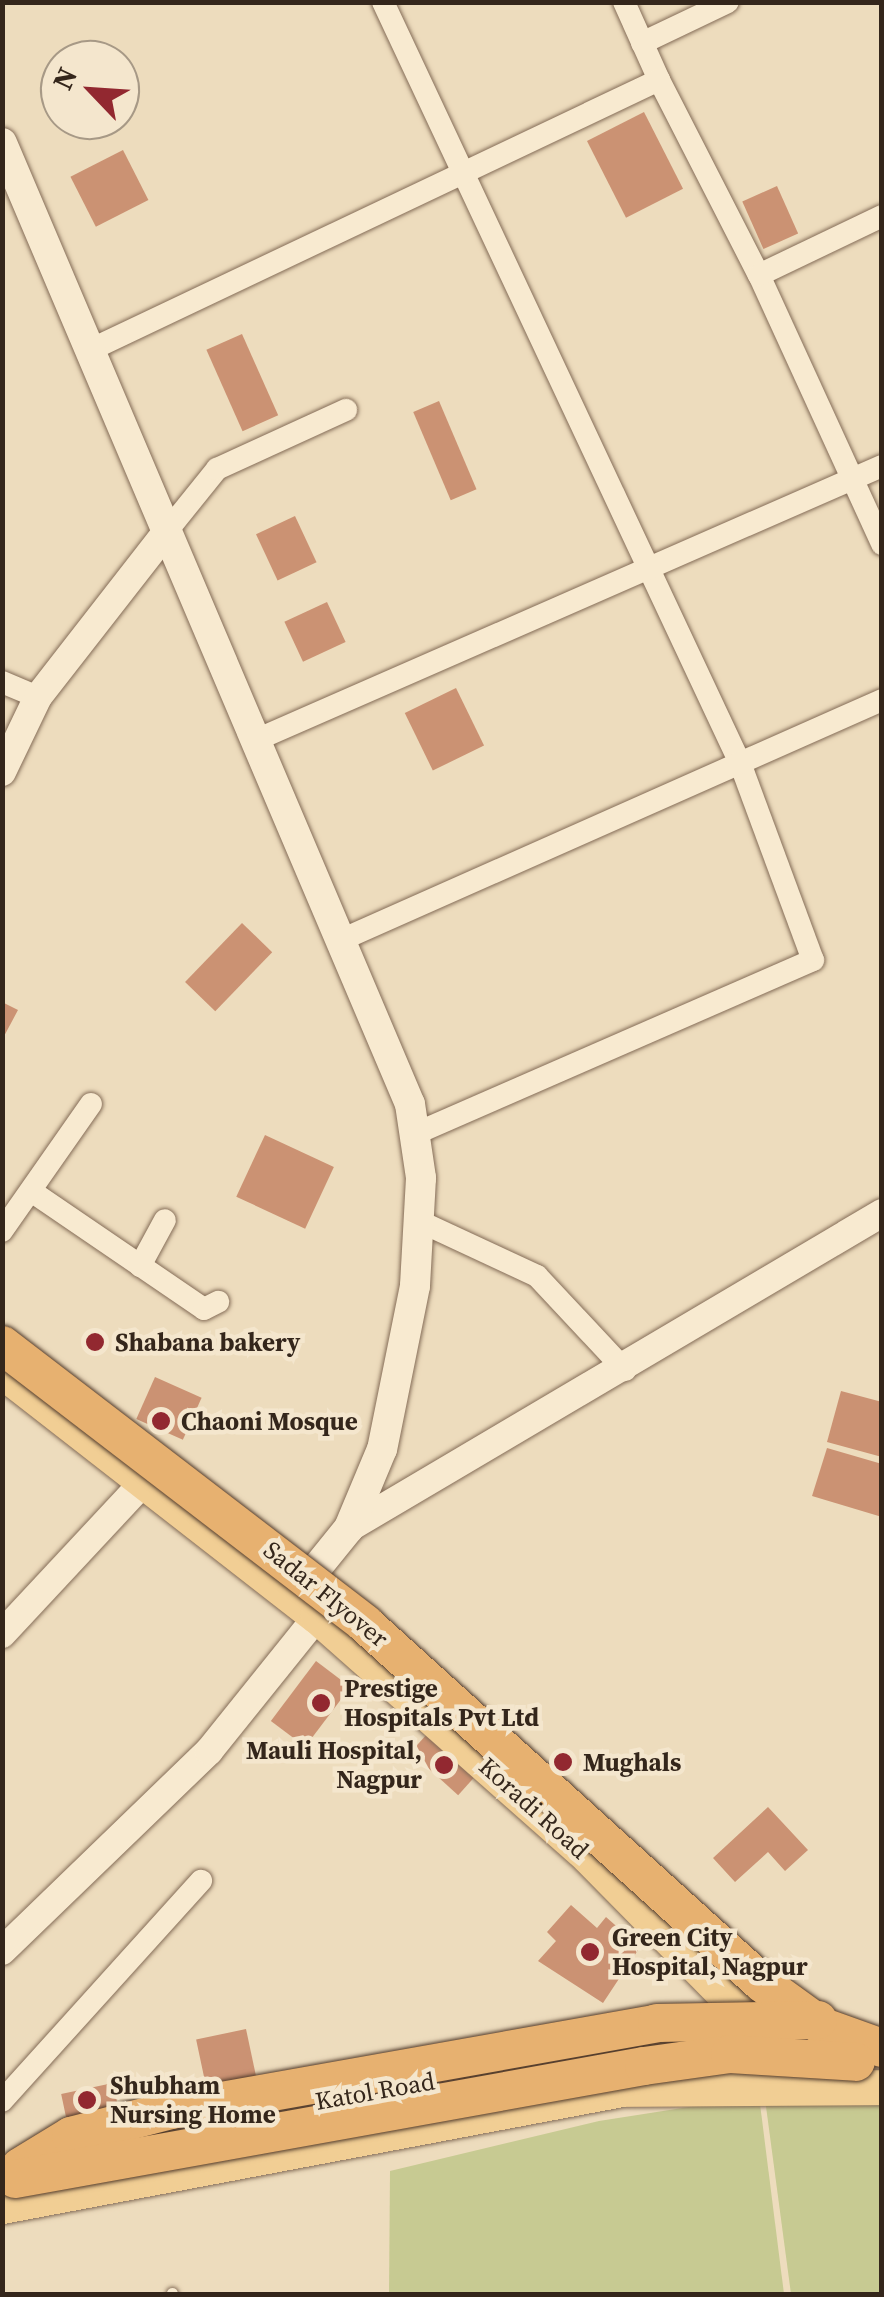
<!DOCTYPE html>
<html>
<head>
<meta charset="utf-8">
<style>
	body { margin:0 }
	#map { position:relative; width:884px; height:2297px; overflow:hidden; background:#eddcbd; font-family:"Source Serif 4",serif }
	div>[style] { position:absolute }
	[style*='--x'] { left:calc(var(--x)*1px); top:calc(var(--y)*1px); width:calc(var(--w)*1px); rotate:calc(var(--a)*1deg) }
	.green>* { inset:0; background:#c7ca92 }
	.building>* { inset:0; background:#cb9273; transform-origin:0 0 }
	.roads { filter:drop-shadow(0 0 2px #846c57) drop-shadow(0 0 2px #846c57) }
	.service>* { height:11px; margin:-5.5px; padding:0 5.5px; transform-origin:5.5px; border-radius:5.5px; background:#f8ead0 }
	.minor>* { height:22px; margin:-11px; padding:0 11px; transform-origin:11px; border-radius:11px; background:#f8ead0 }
	.tertiary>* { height:28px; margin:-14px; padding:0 14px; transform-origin:14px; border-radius:14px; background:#f8ead0 }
	.secondary>* { height:30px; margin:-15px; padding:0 15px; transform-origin:15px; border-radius:15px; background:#f8ead0 }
	.primary>* { height:35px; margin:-17.5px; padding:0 17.5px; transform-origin:17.5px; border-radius:17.5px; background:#f1ce94 }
	.bridges { filter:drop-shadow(0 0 2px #523b2b) drop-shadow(0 0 2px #523b2b) }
	.trunk-bridge>* { height:38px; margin:-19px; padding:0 19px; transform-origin:19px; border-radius:19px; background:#e7b170 }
	.dots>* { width:28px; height:28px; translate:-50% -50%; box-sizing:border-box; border:5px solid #f4e6cd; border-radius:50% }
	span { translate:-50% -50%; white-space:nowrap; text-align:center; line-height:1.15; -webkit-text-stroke:9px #f4e6cd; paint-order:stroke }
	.poi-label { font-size:25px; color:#34261b; font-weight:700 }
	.left { translate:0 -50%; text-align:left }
	.right { translate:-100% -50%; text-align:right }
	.street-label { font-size:25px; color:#34261b }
	.frame { position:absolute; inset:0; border:5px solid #34261b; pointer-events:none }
	.north { position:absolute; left:40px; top:40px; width:100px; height:100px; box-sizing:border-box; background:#f4e6cd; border:2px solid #a79986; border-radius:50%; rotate:295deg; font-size:28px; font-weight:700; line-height:40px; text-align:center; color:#34261b }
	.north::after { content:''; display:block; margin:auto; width:35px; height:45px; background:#922830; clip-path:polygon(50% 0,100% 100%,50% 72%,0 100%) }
</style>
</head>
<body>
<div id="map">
	<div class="green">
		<i style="clip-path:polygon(759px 2096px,784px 2294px,389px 2294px,390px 2171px,599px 2121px)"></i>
		<i style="clip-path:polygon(765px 2099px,881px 2105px,881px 2294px,791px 2294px)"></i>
	</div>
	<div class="building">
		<i style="left:644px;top:112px;width:86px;height:64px;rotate:63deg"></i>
		<i style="left:123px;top:150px;width:56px;height:59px;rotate:63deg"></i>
		<i style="left:777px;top:186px;width:52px;height:38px;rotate:66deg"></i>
		<i style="left:242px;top:334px;width:89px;height:39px;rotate:66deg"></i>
		<i style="left:439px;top:401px;width:96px;height:28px;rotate:67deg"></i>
		<i style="left:295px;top:516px;width:51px;height:43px;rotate:65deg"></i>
		<i style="left:327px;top:602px;width:44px;height:47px;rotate:65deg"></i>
		<i style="left:456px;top:688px;width:64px;height:57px;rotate:64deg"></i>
		<i style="left:242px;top:923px;width:42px;height:82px;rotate:44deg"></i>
		<i style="clip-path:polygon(2px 1002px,18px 1010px,2px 1040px)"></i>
		<i style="left:265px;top:1135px;width:76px;height:68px;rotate:25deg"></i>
		<i style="left:155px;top:1377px;width:51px;height:46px;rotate:24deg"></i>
		<i style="clip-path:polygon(841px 1391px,882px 1402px,882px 1457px,827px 1442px)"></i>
		<i style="clip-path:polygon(827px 1448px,882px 1464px,882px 1517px,812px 1496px)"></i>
		<i style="left:316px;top:1661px;width:43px;height:75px;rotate:37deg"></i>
		<i style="left:428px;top:1733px;width:64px;height:26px;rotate:42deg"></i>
		<i style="clip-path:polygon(768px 1807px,808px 1850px,785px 1871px,768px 1852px,735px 1882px,713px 1858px)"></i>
		<i style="clip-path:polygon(571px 1905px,597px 1928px,606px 1917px,640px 1947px,603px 2003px,538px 1961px,556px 1941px,547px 1932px)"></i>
		<i style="left:246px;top:2029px;width:53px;height:51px;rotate:78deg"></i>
		<i style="left:113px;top:2083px;width:25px;height:53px;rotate:78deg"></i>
	</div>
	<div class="roads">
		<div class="service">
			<i style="--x:172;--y:2293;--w:1;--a:90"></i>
		</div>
		<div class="minor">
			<i style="--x:383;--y:2;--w:841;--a:64.87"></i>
			<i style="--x:740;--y:763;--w:210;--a:69.7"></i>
			<i style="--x:813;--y:960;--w:434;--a:156.4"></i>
			<i style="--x:624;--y:2;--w:85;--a:65.8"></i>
			<i style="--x:642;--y:43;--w:95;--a:-25.5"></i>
			<i style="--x:759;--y:275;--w:296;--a:65.4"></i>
			<i style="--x:90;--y:350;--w:630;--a:-25.39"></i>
			<i style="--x:659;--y:80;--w:219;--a:62.9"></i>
			<i style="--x:759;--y:275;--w:136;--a:-25.6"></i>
			<i style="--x:167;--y:531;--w:80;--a:-51.1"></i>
			<i style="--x:217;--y:469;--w:142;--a:-24.6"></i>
			<i style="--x:2;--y:682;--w:39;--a:23"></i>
			<i style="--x:256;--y:740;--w:683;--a:-23.64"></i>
			<i style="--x:341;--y:940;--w:592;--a:-23.92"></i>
			<i style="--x:31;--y:1191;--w:209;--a:34.3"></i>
			<i style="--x:204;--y:1309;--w:16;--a:-27"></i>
			<i style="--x:419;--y:1221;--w:130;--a:25"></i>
			<i style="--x:537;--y:1276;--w:129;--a:46.9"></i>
			<i style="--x:2;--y:1231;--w:155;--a:-55"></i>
			<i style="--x:140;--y:1266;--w:52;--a:-61.5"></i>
			<i style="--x:2;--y:2101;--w:297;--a:-47.9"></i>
		</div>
		<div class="tertiary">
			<i style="--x:2;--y:772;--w:83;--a:-64.4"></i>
			<i style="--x:38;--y:697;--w:210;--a:-52.1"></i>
			<i style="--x:349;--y:1528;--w:619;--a:-30.58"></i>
			<i style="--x:2;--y:1634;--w:229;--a:-47"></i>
			<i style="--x:2;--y:1951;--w:288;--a:-44"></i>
			<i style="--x:209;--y:1751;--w:191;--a:-51.2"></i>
		</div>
		<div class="secondary">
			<i style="--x:2;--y:143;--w:1044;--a:67"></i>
			<i style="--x:410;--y:1104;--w:75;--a:81.5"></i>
			<i style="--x:421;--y:1178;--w:108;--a:93.2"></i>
			<i style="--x:415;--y:1286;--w:166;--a:101.4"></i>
			<i style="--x:382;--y:1449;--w:86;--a:112.7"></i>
			<i style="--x:349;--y:1528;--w:87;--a:129"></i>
		</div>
		<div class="primary">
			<i style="--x:2;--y:1371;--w:399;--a:37.9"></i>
			<i style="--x:317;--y:1616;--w:362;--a:41.5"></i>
			<i style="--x:588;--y:1856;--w:317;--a:45.4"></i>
			<i style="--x:481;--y:2073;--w:238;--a:-8.7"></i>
			<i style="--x:2;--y:2206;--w:631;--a:-10.69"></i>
			<i style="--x:622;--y:2089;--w:260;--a:-0.4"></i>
		</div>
	</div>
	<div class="bridges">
		<div class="trunk-bridge">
			<i style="--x:2;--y:1345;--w:458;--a:37.5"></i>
			<i style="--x:365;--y:1624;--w:535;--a:42.12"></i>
			<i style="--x:762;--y:1983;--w:75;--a:35.8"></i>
			<i style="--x:823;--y:2027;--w:63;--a:19.6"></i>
			<i style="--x:20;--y:2167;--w:60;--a:-31.3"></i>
			<i style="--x:71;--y:2136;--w:103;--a:-14.6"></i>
			<i style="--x:171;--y:2110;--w:494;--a:-10.1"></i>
			<i style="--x:657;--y:2023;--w:161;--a:-1.1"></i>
			<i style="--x:15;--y:2179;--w:639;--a:-10.18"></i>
			<i style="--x:644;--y:2066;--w:87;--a:-7.9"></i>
			<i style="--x:730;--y:2054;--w:126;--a:3.6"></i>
		</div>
	</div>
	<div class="dots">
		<i style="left:95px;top:1342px;background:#922830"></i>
		<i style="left:161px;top:1421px;background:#922830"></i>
		<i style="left:321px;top:1703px;background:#922830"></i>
		<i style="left:563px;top:1762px;background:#922830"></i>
		<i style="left:444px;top:1765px;background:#922830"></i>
		<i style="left:590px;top:1952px;background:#922830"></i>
		<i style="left:87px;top:2100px;background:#922830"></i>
	</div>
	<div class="poi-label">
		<span class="left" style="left:115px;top:1342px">Shabana bakery</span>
		<span class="left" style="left:181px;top:1421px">Chaoni Mosque</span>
		<span class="left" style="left:344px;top:1703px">Prestige<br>Hospitals Pvt Ltd</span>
		<span class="right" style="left:422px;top:1765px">Mauli Hospital,<br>Nagpur</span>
		<span class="left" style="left:583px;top:1762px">Mughals</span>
		<span class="left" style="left:612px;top:1952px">Green City<br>Hospital, Nagpur</span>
		<span class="left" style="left:110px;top:2100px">Shubham<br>Nursing Home</span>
	</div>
	<div class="street-label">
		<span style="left:326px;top:1594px;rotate:39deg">Sadar Flyover</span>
		<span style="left:534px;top:1808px;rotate:42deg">Koradi Road</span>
		<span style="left:375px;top:2091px;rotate:-10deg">Katol Road</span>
	</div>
	<div class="frame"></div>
	<div class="north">N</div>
</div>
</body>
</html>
